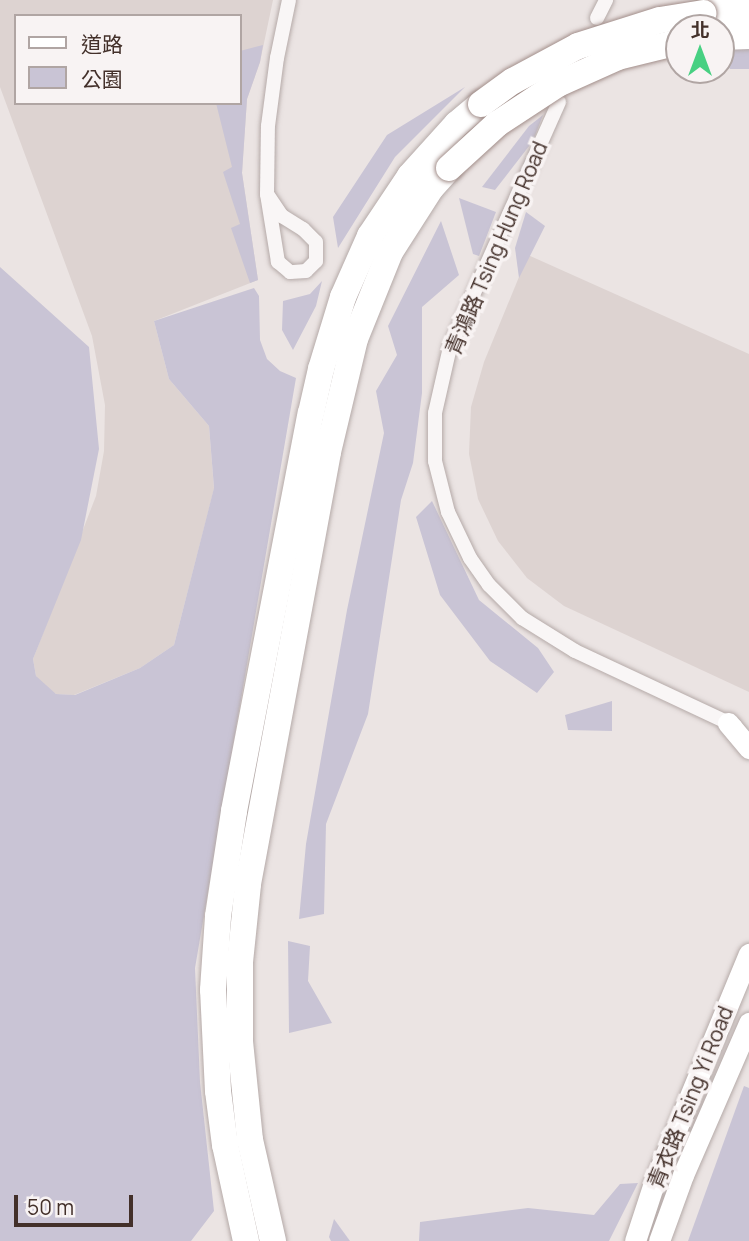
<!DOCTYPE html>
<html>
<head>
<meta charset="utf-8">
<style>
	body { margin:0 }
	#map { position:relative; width:749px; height:1241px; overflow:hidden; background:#ebe4e3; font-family:Manrope,"Noto Sans TC",sans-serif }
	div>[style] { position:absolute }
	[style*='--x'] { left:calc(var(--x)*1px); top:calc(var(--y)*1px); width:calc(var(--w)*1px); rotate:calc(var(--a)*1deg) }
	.built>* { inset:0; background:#ddd3d1 }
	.green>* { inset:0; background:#c9c4d5 }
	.roads { filter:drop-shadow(0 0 2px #b5aaa8) drop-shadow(0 0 2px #b5aaa8) }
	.minor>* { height:14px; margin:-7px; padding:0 7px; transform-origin:7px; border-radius:7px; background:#f9f6f6 }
	.secondary>* { height:21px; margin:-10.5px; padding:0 10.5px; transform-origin:10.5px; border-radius:10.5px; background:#fff }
	.motorway>* { height:26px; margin:-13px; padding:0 13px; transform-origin:13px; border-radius:13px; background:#fff }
	.bridges { filter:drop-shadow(0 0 2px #a28e8a) drop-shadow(0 0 2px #a28e8a) }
	.motorway-bridge>* { height:26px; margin:-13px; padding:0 13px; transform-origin:13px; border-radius:13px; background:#fff }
	span { translate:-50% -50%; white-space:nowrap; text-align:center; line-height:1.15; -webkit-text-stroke:7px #f8f3f3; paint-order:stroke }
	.street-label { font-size:21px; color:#43302a }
	.legend { position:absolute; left:14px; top:14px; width:228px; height:91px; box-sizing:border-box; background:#f8f3f3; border:2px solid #b0a5a3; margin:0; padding:9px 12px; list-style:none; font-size:21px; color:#43302a }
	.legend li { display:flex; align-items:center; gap:14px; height:35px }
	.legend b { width:35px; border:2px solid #b0a5a3 }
	.north { position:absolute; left:665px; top:14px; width:70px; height:70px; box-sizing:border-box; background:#f8f3f3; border:2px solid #b0a5a3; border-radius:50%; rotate:0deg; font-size:19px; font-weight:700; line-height:28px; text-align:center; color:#43302a }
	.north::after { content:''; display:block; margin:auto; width:24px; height:32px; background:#48d082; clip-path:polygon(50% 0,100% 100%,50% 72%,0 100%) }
	.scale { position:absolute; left:14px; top:1195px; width:119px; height:32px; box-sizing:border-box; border:4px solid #43302a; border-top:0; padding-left:9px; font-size:21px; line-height:24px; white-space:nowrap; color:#43302a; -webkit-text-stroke:5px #f8f3f3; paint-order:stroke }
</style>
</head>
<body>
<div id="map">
	<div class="built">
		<i style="clip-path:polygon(evenodd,0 0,273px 0,260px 62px,247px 99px,242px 173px,258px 280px,154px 321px,169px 379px,209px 426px,214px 489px,174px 645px,140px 668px,74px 695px,56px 694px,41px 684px,36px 676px,33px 659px,96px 496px,104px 451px,105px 405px,92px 336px,0 87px,0 0,16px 16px,240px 16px,240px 103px,16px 103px,16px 16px)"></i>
		<i style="clip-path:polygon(528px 255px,749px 354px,749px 692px,564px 606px,527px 578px,498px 541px,478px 499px,469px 454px,471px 407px,484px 362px)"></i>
	</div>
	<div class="green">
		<i style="clip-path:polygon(263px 45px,260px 62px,247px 99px,242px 173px,258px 280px,250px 283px,231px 228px,240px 224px,223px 172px,232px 167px,216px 103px,240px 103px,240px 51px)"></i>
		<i style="clip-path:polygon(749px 46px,749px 69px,730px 69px,721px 49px)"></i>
		<i style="clip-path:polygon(465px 87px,395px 157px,338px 248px,333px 217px,387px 135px)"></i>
		<i style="clip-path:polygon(543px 115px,533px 141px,495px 190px,482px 187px,529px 126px)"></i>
		<i style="clip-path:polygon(459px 198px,496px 212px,479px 256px,473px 254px)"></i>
		<i style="clip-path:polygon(526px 212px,545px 226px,519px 278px,515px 248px)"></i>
		<i style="clip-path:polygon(441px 221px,459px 275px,422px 307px,422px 393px,413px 463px,401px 500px,368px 714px,326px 824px,324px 914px,299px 919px,306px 844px,347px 610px,384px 433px,376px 391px,397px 355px,388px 326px)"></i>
		<i style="clip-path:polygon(0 267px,89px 347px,99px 449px,81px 540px,33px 659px,36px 676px,56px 694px,75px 695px,140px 668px,174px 645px,214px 488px,209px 426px,169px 379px,154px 321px,254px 288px,259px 296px,260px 340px,267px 359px,280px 371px,296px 378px,195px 968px,200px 1082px,214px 1211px,191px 1241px,0 1241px)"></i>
		<i style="clip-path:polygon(322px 281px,316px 306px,293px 350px,282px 330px,283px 301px,310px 294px)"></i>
		<i style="clip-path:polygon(432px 501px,479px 600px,538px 648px,554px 672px,537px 693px,490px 661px,440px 595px,416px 517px)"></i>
		<i style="clip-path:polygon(612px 701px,612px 731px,568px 730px,565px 715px)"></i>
		<i style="clip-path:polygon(288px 941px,310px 946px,308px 981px,332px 1023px,289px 1033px)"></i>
		<i style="clip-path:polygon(744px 1086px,749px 1088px,749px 1241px,688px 1241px)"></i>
		<i style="clip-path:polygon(638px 1183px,609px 1241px,419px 1241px,420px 1222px,528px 1208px,594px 1215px,620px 1184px)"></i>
		<i style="clip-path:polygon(334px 1219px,350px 1241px,331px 1241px,329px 1237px)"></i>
	</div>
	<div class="roads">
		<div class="minor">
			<i style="--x:597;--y:18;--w:20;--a:-63"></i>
			<i style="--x:559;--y:102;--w:268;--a:114"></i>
			<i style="--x:450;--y:347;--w:68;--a:102.8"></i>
			<i style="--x:435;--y:413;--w:48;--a:90"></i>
			<i style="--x:435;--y:461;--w:53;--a:75.7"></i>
			<i style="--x:448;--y:512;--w:51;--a:64.4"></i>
			<i style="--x:470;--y:558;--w:33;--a:55"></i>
			<i style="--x:489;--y:585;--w:47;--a:45"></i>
			<i style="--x:522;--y:618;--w:62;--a:31.9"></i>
			<i style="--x:575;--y:651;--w:177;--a:25.1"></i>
			<i style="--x:267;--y:194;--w:27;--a:56"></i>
			<i style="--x:282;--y:216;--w:25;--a:32"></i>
			<i style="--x:303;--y:229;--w:18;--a:45"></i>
			<i style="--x:316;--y:242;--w:19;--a:90"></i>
			<i style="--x:316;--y:261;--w:14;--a:135"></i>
			<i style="--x:306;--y:271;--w:16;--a:176"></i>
			<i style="--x:290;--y:272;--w:16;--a:-140"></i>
			<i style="--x:278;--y:262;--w:69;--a:-99.2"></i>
			<i style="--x:267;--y:194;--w:68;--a:-89.2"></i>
			<i style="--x:268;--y:126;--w:69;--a:-82.5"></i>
			<i style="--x:277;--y:58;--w:59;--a:-78.3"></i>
		</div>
		<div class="secondary">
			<i style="--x:728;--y:723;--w:33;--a:50"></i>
			<i style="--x:635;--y:1241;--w:61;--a:-71.9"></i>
			<i style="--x:654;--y:1183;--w:248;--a:-67.5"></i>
			<i style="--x:659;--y:1241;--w:70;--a:-70"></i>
			<i style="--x:683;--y:1175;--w:166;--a:-66.5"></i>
		</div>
		<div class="motorway">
			<i style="--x:703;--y:13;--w:46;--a:-2.5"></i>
			<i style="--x:721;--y:37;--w:28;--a:-2"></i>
			<i style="--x:246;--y:1241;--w:98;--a:-102.3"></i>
			<i style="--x:225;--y:1145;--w:54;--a:-97.4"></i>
			<i style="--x:218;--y:1091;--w:101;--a:-92.8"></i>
			<i style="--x:213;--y:990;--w:74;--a:-86.1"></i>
			<i style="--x:218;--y:916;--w:106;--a:-81.3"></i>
			<i style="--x:234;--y:811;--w:405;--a:-79.1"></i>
			<i style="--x:311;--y:413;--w:45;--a:-77.2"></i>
			<i style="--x:321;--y:369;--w:75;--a:-73"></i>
			<i style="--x:343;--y:297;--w:67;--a:-66.1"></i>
			<i style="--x:370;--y:236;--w:72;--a:-56.3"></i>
			<i style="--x:410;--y:176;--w:70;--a:-47.9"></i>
			<i style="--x:457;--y:124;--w:31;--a:-40"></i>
			<i style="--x:273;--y:1241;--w:104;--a:-102.8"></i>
			<i style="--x:250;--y:1140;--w:99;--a:-95.8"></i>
			<i style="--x:240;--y:1042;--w:80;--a:-90"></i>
			<i style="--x:240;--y:962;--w:78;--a:-84.1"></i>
			<i style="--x:248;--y:884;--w:439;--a:-79.5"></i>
			<i style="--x:328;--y:452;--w:116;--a:-76.6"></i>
			<i style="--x:355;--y:339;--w:94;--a:-68.1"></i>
			<i style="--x:390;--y:252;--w:76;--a:-57.4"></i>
			<i style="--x:431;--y:188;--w:27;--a:-48"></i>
		</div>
	</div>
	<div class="bridges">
		<div class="motorway-bridge">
			<i style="--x:481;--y:104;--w:39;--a:-36"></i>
			<i style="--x:513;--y:81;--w:74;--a:-28.3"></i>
			<i style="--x:578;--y:46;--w:86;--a:-17.6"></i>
			<i style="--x:660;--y:20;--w:44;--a:-9.2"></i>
			<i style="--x:449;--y:168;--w:65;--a:-42.5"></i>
			<i style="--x:497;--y:124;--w:73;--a:-33.3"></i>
			<i style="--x:558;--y:84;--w:66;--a:-24.2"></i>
			<i style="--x:618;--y:57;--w:63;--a:-13.8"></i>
		</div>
	</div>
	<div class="street-label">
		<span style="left:496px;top:248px;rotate:-67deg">青鴻路 Tsing Hung Road</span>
		<span style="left:690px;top:1097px;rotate:-68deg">青衣路 Tsing Yi Road</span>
	</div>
	<ul class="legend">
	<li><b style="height:9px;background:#fff"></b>道路</li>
	<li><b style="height:19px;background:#c9c4d5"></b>公園</li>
	</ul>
	<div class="north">北</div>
	<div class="scale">50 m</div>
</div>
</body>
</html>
